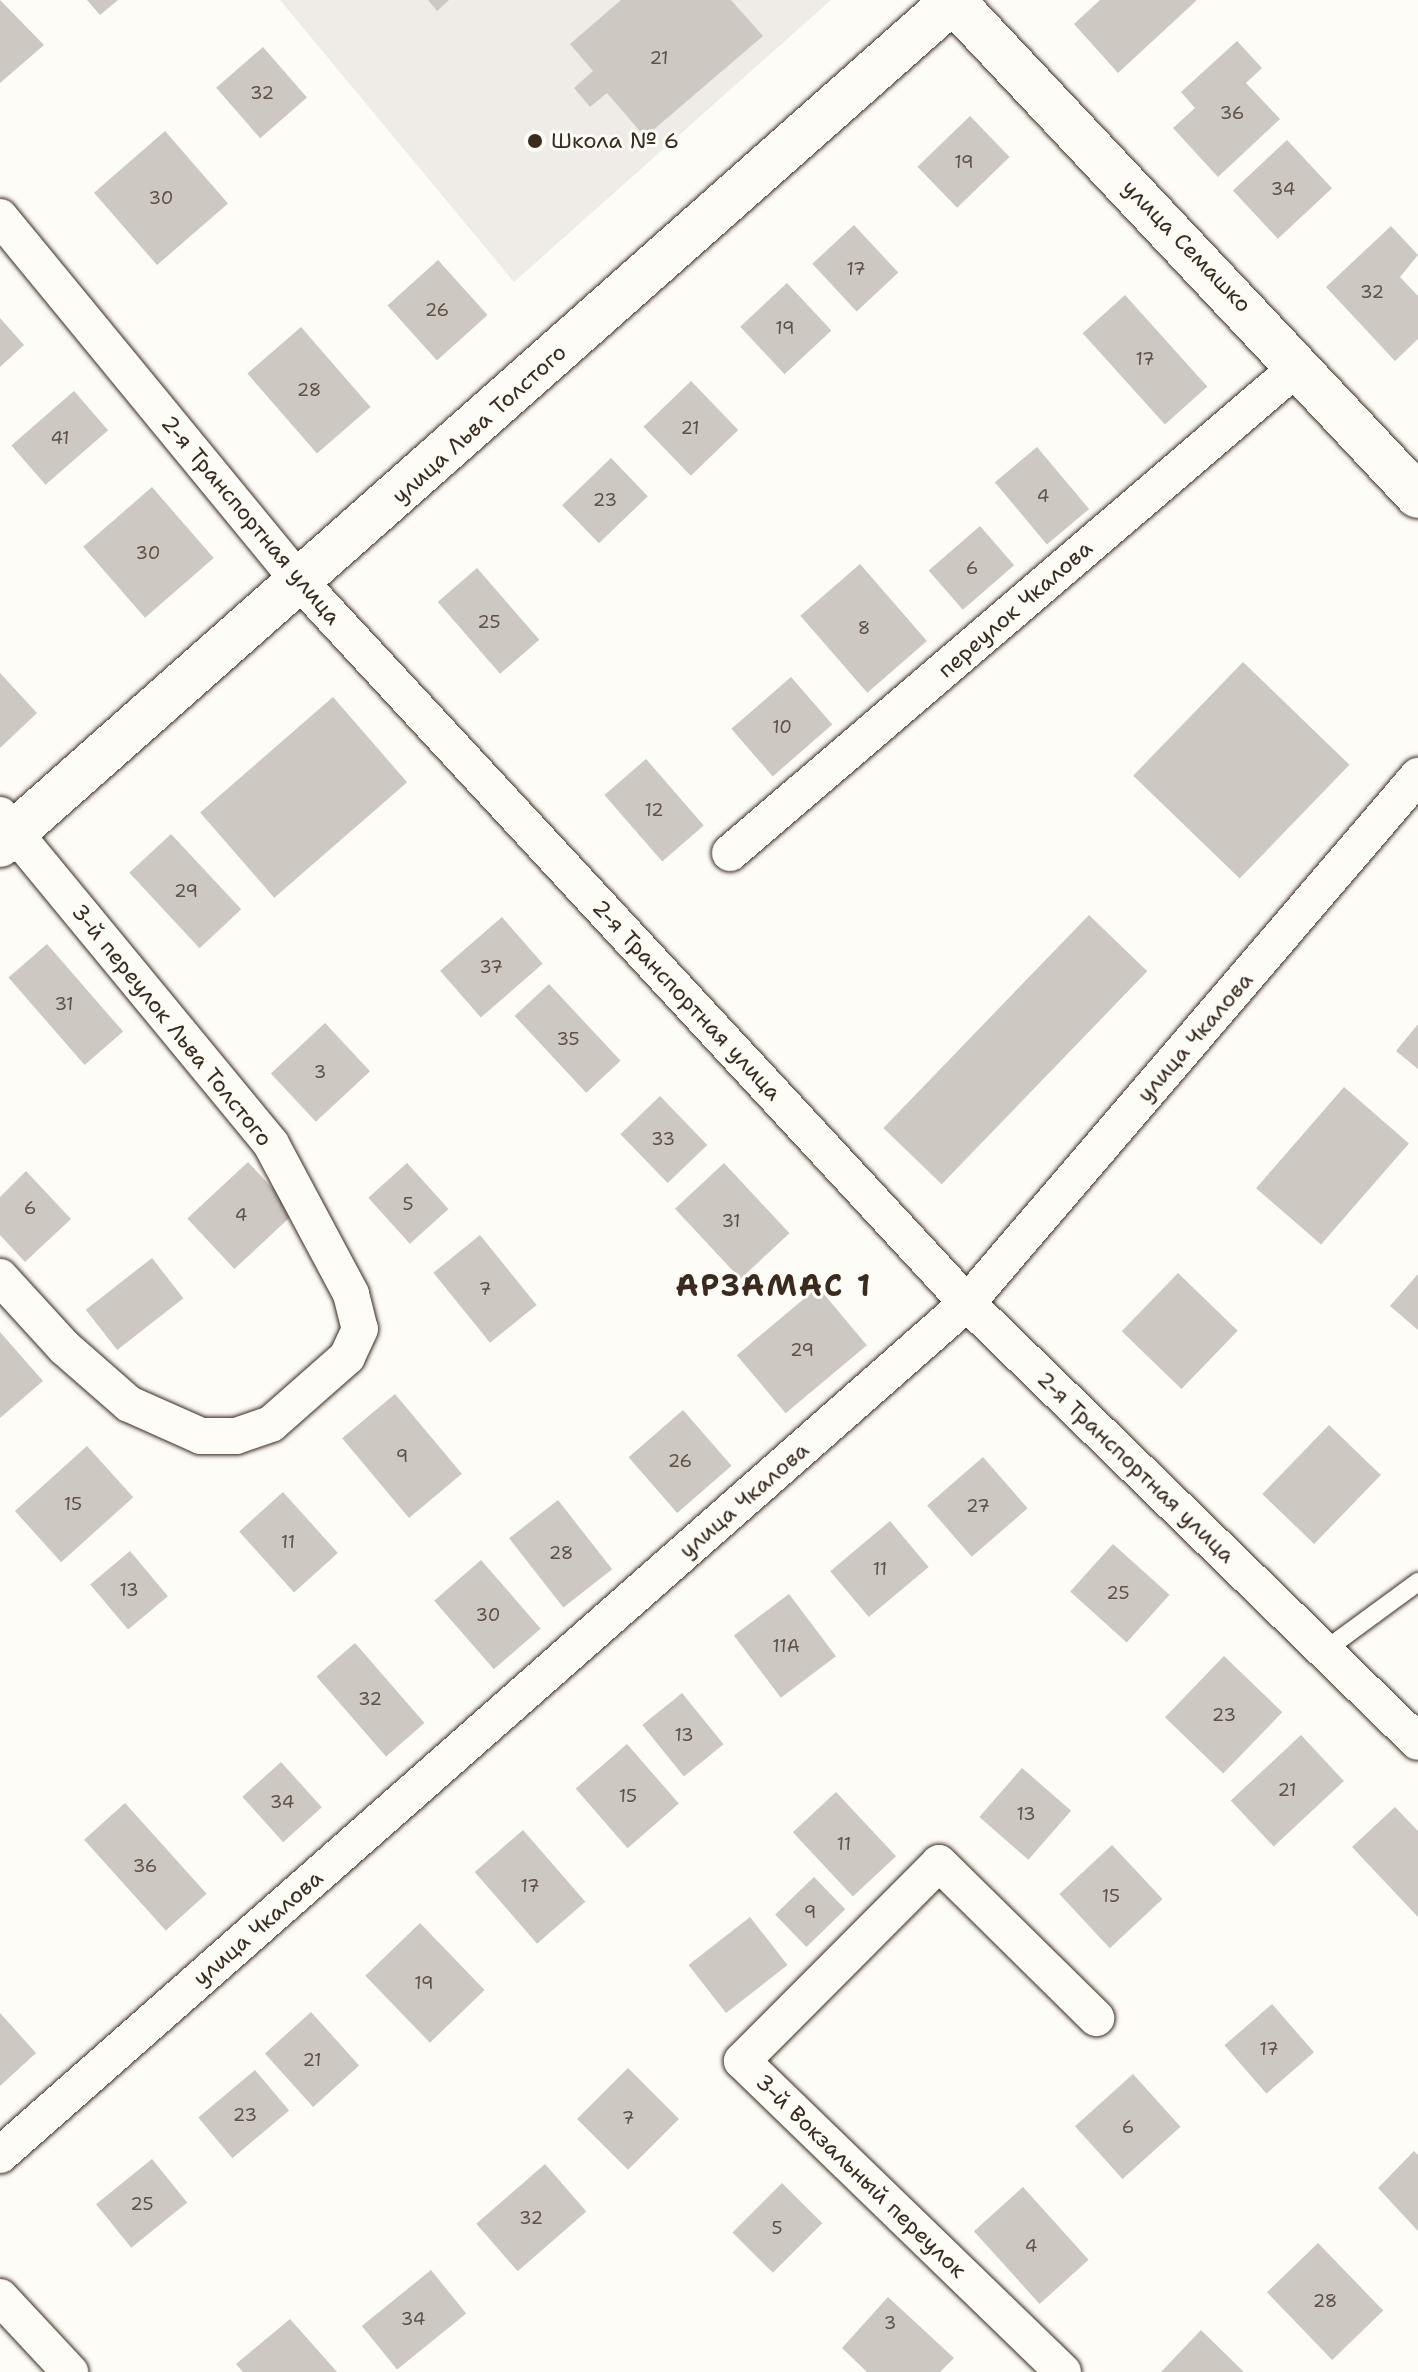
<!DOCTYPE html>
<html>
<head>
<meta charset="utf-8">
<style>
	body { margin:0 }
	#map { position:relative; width:1418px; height:2372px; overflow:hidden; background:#fdfcf7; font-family:"Shantell Sans",sans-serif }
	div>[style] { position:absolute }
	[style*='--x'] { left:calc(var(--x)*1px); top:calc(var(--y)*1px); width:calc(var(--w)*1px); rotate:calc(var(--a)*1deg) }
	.built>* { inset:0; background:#efece7 }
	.building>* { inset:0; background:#cdc8c2; transform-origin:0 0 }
	.roads { filter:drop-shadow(0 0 2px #3b2a1e) drop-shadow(0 0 2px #3b2a1e) }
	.lane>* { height:18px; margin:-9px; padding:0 9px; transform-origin:9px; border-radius:9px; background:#fdfcf7 }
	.street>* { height:36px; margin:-18px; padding:0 18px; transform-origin:18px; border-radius:18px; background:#fdfcf7 }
	.secondary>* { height:44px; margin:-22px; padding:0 22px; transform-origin:22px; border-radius:22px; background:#fdfcf7 }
	.dots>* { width:22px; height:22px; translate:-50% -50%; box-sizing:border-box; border:4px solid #fdfcf7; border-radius:50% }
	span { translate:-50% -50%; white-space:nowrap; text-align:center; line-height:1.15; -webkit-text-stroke:6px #fdfcf7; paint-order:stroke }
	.number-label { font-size:18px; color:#605247 }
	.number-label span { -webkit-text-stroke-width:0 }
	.poi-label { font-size:22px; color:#3b2a1e }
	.left { translate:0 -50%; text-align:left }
	.street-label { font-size:22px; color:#3b2a1e }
	.district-label { font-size:30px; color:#3b2a1e; font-weight:700; letter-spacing:2px }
</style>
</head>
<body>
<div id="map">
	<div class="built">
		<i style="clip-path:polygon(280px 0,831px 0,514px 282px)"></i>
	</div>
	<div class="building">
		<i style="clip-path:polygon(0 0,44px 45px,0 83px)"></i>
		<i style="clip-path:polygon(87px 0,118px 0,100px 15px)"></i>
		<i style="clip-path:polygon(428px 0,449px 0,437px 11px)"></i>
		<i style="clip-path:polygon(621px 0,731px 0,763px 36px,645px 137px,607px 93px,590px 107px,574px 88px,593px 71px,570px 44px)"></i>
		<i style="clip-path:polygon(1100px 0,1197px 0,1118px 73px,1074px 24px)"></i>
		<i style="clip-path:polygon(1237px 41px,1262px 68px,1246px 83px,1280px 119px,1218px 177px,1173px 128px,1195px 108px,1181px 92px)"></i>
		<i style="left:263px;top:47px;width:67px;height:62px;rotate:49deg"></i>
		<i style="left:970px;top:116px;width:57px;height:73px;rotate:46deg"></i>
		<i style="left:165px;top:131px;width:96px;height:94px;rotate:49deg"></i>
		<i style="left:1287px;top:140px;width:66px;height:74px;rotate:47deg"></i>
		<i style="left:854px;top:225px;width:65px;height:57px;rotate:47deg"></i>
		<i style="clip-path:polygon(1391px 226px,1418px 255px,1400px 277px,1418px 296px,1418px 339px,1395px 361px,1326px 287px)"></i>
		<i style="left:438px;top:260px;width:74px;height:68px;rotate:48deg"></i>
		<i style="left:787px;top:283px;width:65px;height:64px;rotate:47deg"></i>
		<i style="left:1125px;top:295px;width:123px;height:57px;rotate:48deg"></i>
		<i style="clip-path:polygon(0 318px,24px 345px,0 367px)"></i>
		<i style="left:301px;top:327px;width:106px;height:71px;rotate:49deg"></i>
		<i style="left:691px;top:381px;width:68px;height:66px;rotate:46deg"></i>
		<i style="left:74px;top:391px;width:52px;height:83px;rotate:49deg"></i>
		<i style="left:1037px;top:447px;width:81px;height:55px;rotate:50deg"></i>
		<i style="left:611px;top:458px;width:53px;height:68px;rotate:46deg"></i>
		<i style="left:152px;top:487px;width:94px;height:91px;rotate:49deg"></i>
		<i style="left:980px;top:526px;width:52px;height:68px;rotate:49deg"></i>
		<i style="left:860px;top:564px;width:102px;height:79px;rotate:49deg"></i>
		<i style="left:477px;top:568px;width:95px;height:52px;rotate:49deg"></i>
		<i style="left:1243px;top:662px;width:148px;height:158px;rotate:44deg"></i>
		<i style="clip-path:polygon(0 673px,37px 713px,0 748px)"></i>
		<i style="left:791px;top:677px;width:63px;height:79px;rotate:49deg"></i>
		<i style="left:333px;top:697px;width:113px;height:176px;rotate:49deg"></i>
		<i style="left:646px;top:759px;width:88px;height:55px;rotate:49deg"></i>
		<i style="left:171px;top:834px;width:103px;height:57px;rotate:47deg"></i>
		<i style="left:1089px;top:915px;width:81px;height:296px;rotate:44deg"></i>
		<i style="left:502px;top:917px;width:62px;height:82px;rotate:49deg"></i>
		<i style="left:47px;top:944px;width:116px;height:51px;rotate:49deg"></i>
		<i style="left:549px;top:984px;width:105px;height:47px;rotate:47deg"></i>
		<i style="left:325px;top:1023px;width:66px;height:74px;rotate:47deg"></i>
		<i style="clip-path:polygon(1418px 1024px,1418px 1069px,1396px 1051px)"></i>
		<i style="left:1344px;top:1087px;width:86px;height:134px;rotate:41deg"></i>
		<i style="left:660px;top:1096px;width:68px;height:55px;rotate:46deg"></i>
		<i style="left:248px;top:1162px;width:69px;height:83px;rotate:47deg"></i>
		<i style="left:407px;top:1163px;width:62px;height:52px;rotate:48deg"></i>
		<i style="left:724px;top:1163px;width:96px;height:67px;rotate:47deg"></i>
		<i style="clip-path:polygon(26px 1171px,71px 1219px,25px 1262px,0 1235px,0 1197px)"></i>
		<i style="left:480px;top:1235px;width:90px;height:60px;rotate:51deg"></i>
		<i style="left:152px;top:1258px;width:51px;height:84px;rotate:52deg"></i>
		<i style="left:1178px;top:1273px;width:83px;height:81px;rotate:44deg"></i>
		<i style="clip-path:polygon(1418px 1274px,1418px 1330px,1390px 1306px)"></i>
		<i style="left:818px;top:1287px;width:76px;height:106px;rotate:50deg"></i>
		<i style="clip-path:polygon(0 1332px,43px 1381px,0 1418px)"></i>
		<i style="left:395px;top:1394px;width:104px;height:69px;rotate:50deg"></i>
		<i style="left:683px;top:1410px;width:74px;height:72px;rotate:49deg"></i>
		<i style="left:1329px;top:1425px;width:72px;height:96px;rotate:44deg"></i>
		<i style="left:87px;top:1446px;width:69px;height:97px;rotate:48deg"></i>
		<i style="left:983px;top:1457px;width:68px;height:74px;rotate:49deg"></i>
		<i style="left:283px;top:1492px;width:82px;height:59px;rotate:48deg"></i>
		<i style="left:558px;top:1500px;width:88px;height:62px;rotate:52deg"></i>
		<i style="left:890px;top:1521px;width:60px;height:78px;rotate:50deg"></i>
		<i style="left:1113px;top:1544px;width:76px;height:64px;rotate:42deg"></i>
		<i style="left:130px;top:1551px;width:59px;height:52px;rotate:50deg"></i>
		<i style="left:481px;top:1560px;width:91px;height:62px;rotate:49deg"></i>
		<i style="left:789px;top:1594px;width:78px;height:69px;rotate:53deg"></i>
		<i style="left:355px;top:1643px;width:106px;height:51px;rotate:49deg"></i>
		<i style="left:1224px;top:1656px;width:81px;height:85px;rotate:44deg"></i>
		<i style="left:682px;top:1693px;width:66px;height:51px;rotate:51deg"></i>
		<i style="left:1301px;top:1735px;width:63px;height:96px;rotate:47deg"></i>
		<i style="left:627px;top:1744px;width:79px;height:68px;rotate:49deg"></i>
		<i style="left:281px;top:1762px;width:61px;height:52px;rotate:48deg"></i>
		<i style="left:1022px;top:1768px;width:65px;height:65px;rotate:41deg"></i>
		<i style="left:836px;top:1792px;width:88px;height:59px;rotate:47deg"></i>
		<i style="left:125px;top:1803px;width:122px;height:55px;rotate:48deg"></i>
		<i style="clip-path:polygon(1395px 1807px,1418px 1831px,1418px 1917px,1352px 1847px)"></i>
		<i style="left:523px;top:1830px;width:95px;height:64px;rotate:49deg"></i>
		<i style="left:1112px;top:1845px;width:74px;height:72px;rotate:47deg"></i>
		<i style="left:814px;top:1877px;width:45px;height:54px;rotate:46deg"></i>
		<i style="left:750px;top:1917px;width:61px;height:78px;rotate:52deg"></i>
		<i style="left:420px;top:1923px;width:93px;height:76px;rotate:46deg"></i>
		<i style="left:1272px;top:2004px;width:64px;height:63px;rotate:49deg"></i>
		<i style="left:311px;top:2012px;width:72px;height:62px;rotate:48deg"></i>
		<i style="clip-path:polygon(0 2013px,36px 2053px,0 2086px)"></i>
		<i style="left:628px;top:2068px;width:72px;height:72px;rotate:45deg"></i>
		<i style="left:255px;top:2070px;width:53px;height:74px;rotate:50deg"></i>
		<i style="left:1133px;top:2074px;width:71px;height:78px;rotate:48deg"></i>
		<i style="clip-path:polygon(1414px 2151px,1418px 2155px,1418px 2231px,1378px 2188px)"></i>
		<i style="left:152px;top:2159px;width:56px;height:72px;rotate:51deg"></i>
		<i style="left:545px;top:2164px;width:63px;height:91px;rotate:49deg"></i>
		<i style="left:782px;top:2183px;width:57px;height:70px;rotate:45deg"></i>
		<i style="left:1023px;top:2187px;width:98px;height:66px;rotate:48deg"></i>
		<i style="left:1318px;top:2243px;width:94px;height:71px;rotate:46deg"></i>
		<i style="left:431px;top:2270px;width:56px;height:89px;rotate:51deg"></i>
		<i style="clip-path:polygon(888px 2297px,954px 2358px,940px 2372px,867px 2372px,842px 2348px)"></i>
		<i style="clip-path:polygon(290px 2319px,337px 2372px,243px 2372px,236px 2364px)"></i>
		<i style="clip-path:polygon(1201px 2330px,1244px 2372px,1161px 2372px)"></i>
	</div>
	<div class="roads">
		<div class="lane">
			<i style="--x:1324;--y:1651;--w:117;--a:-36.3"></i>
		</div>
		<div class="street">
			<i style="--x:0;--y:217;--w:474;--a:50.6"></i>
			<i style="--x:301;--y:583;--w:981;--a:47.23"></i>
			<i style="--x:967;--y:1303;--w:629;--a:44.23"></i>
			<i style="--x:0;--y:815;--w:426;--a:50.5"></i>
			<i style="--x:271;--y:1144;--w:170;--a:61.9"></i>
			<i style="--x:351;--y:1294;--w:36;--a:76"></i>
			<i style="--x:360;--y:1329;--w:31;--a:115"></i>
			<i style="--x:347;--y:1357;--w:101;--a:138.6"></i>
			<i style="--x:271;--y:1424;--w:37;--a:161"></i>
			<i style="--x:236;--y:1436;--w:35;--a:180"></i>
			<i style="--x:201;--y:1436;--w:79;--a:-156"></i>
			<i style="--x:129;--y:1404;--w:86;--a:-138.8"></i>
			<i style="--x:64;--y:1347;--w:95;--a:-132.4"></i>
			<i style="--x:730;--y:853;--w:750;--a:-40.57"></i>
			<i style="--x:0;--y:2155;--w:1289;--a:-41.38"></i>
			<i style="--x:967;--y:1303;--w:694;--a:-49.44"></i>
			<i style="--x:0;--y:2297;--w:103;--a:47"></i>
			<i style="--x:1063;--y:2372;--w:447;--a:-135.9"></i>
			<i style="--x:742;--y:2061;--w:279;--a:-45.1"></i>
			<i style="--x:939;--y:1863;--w:221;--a:44.6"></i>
		</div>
		<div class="secondary">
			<i style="--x:0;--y:845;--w:1273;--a:-41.53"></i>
			<i style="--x:953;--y:1;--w:679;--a:46.79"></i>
		</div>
	</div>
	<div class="dots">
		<i style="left:535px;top:141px;background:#3b2a1e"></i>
	</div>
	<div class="number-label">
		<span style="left:659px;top:58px">21</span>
		<span style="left:262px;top:93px">32</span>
		<span style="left:1232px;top:113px">36</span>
		<span style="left:964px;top:162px">19</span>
		<span style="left:1283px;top:189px">34</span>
		<span style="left:161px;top:198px">30</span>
		<span style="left:856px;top:269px">17</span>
		<span style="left:1372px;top:292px">32</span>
		<span style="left:437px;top:310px">26</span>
		<span style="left:785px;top:328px">19</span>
		<span style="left:1145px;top:359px">17</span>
		<span style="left:309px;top:390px">28</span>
		<span style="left:690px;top:428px">21</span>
		<span style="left:60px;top:438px">41</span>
		<span style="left:1043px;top:496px">4</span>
		<span style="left:605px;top:500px">23</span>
		<span style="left:148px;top:553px">30</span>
		<span style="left:972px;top:568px">6</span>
		<span style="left:489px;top:622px">25</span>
		<span style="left:864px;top:628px">8</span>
		<span style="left:782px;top:727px">10</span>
		<span style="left:654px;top:810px">12</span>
		<span style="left:186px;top:891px">29</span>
		<span style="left:491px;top:967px">37</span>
		<span style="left:64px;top:1004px">31</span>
		<span style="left:568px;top:1039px">35</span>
		<span style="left:320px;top:1072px">3</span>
		<span style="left:663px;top:1139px">33</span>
		<span style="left:408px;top:1204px">5</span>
		<span style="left:30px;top:1208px">6</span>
		<span style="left:241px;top:1215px">4</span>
		<span style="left:731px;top:1221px">31</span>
		<span style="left:485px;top:1289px">7</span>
		<span style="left:802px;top:1350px">29</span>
		<span style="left:402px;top:1456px">9</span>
		<span style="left:680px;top:1461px">26</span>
		<span style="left:73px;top:1504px">15</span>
		<span style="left:978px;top:1506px">27</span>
		<span style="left:288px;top:1542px">11</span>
		<span style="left:561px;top:1553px">28</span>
		<span style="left:880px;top:1569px">11</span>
		<span style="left:129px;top:1590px">13</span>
		<span style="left:1118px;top:1593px">25</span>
		<span style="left:488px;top:1615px">30</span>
		<span style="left:786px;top:1646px">11А</span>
		<span style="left:370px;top:1699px">32</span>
		<span style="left:1224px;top:1715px">23</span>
		<span style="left:684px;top:1735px">13</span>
		<span style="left:1287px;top:1790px">21</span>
		<span style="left:628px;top:1796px">15</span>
		<span style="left:282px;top:1802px">34</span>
		<span style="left:1026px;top:1814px">13</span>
		<span style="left:844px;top:1844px">11</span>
		<span style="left:145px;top:1866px">36</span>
		<span style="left:530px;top:1886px">17</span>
		<span style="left:1111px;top:1896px">15</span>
		<span style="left:810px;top:1912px">9</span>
		<span style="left:424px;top:1983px">19</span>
		<span style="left:1269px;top:2049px">17</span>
		<span style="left:312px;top:2060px">21</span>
		<span style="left:245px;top:2115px">23</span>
		<span style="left:628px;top:2118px">7</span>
		<span style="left:1128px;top:2127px">6</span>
		<span style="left:142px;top:2204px">25</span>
		<span style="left:531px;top:2218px">32</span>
		<span style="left:777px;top:2228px">5</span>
		<span style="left:1031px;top:2246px">4</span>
		<span style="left:1325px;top:2301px">28</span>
		<span style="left:413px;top:2319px">34</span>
		<span style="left:890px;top:2323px">3</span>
	</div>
	<div class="poi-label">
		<span class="left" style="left:551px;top:141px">Школа № 6</span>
	</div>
	<div class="street-label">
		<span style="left:1187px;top:246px;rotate:46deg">улица Семашко</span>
		<span style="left:479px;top:424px;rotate:-42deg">улица Льва Толстого</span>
		<span style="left:251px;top:520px;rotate:50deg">2-я Транспортная улица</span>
		<span style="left:1015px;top:609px;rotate:-41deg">переулок Чкалова</span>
		<span style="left:687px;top:1000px;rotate:47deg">2-я Транспортная улица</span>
		<span style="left:172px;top:1025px;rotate:51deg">3-й переулок Льва Толстого</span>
		<span style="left:1195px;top:1037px;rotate:-49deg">улица Чкалова</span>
		<span style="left:1136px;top:1467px;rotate:44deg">2-я Транспортная улица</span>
		<span style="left:744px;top:1500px;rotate:-41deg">улица Чкалова</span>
		<span style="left:258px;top:1928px;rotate:-41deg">улица Чкалова</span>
		<span style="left:861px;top:2176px;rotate:44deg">3-й Вокзальный переулок</span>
	</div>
	<div class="district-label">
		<span style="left:774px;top:1286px">АРЗАМАС 1</span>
	</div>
</div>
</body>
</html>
